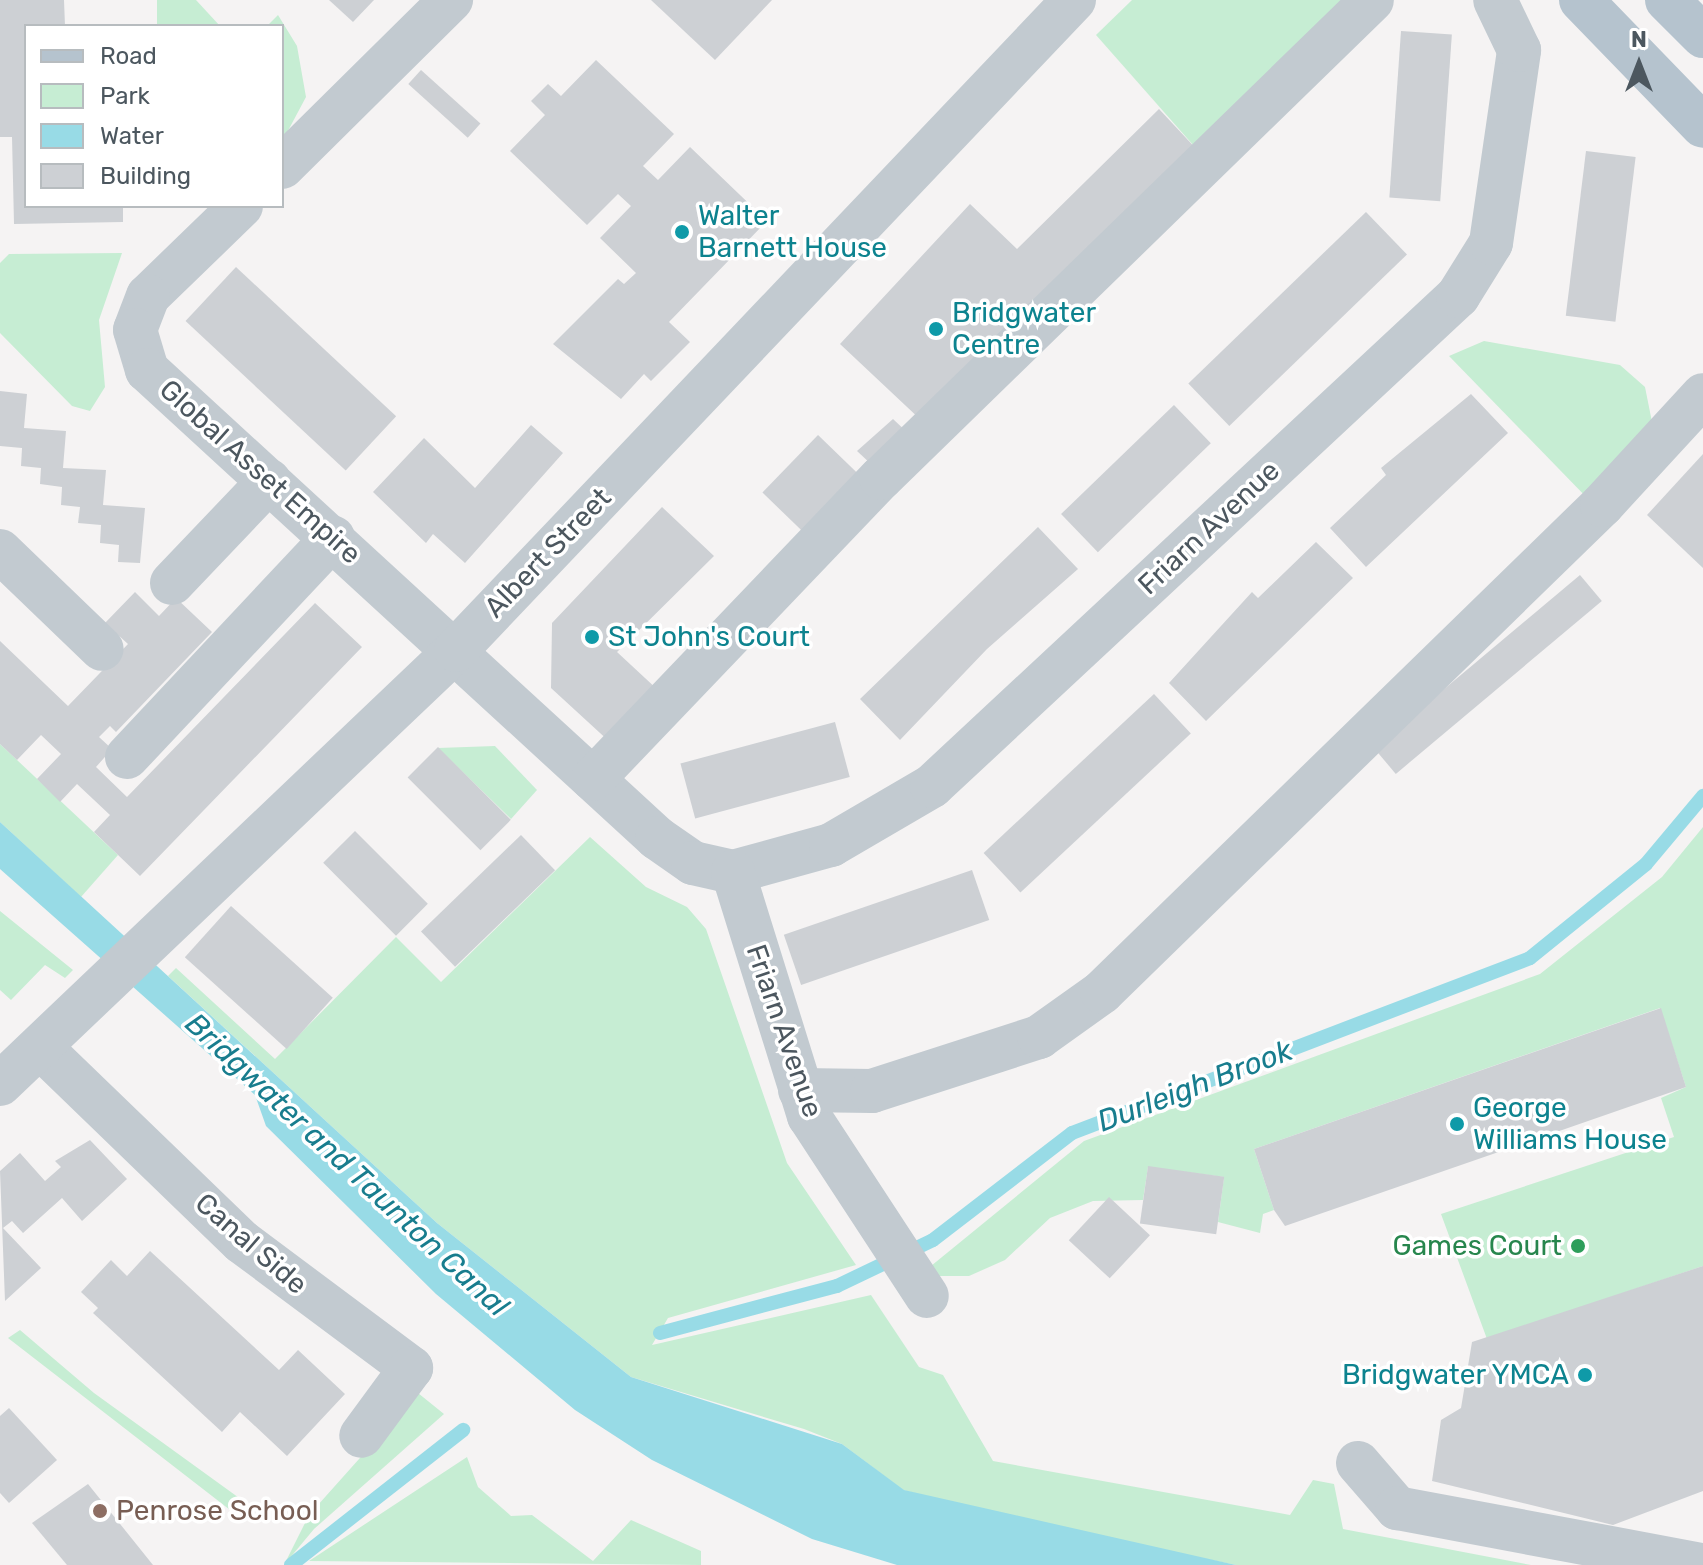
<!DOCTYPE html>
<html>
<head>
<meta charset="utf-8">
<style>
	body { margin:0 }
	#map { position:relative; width:1703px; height:1565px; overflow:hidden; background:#f5f3f3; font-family:Rubik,sans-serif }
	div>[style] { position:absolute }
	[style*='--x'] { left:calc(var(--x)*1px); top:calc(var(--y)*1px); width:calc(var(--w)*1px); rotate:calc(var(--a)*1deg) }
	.green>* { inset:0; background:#c6edd3 }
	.water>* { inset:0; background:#98dbe6 }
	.stream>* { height:14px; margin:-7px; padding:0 7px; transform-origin:7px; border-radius:7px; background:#98dbe6 }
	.building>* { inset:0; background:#cdd0d4; transform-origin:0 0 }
	.minor>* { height:44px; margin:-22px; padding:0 22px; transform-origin:22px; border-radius:22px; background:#c2cad0 }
	.major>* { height:44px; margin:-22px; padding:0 22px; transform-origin:22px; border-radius:22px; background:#b5c3ce }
	.dots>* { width:22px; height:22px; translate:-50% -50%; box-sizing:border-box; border:4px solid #fff; border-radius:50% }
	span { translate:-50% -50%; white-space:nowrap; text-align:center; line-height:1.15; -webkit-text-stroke:7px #fff; paint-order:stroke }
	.culture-label { font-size:28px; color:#0d838f }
	.left { translate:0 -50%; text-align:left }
	.right { translate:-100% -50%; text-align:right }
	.street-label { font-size:28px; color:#4c575f }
	.leisure-label { font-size:28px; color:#27864d }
	.education-label { font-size:28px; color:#785e54 }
	.water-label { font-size:30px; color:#187d8e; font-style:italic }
	.legend { position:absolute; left:24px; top:24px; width:260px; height:184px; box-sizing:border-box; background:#fff; border:2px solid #b7bcbf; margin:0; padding:10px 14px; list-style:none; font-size:24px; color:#4c575f }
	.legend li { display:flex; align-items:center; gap:16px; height:40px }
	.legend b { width:40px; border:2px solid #b7bcbf }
	.north { position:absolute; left:1599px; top:24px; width:80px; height:80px; -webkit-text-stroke:6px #fff; paint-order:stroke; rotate:0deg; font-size:22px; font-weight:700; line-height:32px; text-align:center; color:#4c575f }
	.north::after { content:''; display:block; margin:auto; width:28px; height:36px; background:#4c575f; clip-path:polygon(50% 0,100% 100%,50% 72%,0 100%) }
</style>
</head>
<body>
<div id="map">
	<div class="green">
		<i style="clip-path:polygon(157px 0,196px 0,220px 26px,157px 26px)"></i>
		<i style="clip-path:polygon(1132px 0,1354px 0,1201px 154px,1096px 35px)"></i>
		<i style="clip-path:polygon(278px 15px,297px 46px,306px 97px,282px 142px,282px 26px,267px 26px)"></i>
		<i style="clip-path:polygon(122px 253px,99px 320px,105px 387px,90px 411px,72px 406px,0 333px,0 263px,9px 254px)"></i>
		<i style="clip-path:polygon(1484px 341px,1620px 365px,1645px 387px,1655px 437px,1591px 502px,1449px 356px)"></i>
		<i style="clip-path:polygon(0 744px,118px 855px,81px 897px,0 822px)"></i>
		<i style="clip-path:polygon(495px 746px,537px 790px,511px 819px,438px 748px)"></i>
		<i style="clip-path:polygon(1703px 827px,1703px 1266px,1487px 1339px,1441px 1214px,1674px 1137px,1661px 1098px,1686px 1087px,1660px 1008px,1254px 1149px,1274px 1210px,1263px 1214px,1260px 1233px,1218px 1222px,1224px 1177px,1148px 1167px,1143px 1200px,1093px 1201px,1050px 1218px,1005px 1260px,969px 1276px,938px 1276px,931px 1266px,1084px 1141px,1540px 974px,1662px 877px)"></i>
		<i style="clip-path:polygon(590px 837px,646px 887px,687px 907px,706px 929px,787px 1163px,856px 1265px,668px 1318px,652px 1345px,871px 1295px,919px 1367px,943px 1375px,993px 1461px,1290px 1515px,1313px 1480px,1334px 1484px,1343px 1529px,1531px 1565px,1236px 1565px,1016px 1520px,903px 1490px,842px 1444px,804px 1429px,631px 1377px,437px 1223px,168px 976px,176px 968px,275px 1059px,396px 937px,441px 982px)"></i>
		<i style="clip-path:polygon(0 911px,73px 970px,65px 978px,45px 965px,11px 1000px,0 990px)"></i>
		<i style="clip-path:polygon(20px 1330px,94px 1393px,253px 1508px,243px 1520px,8px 1338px)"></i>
		<i style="clip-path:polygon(418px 1393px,444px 1414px,314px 1529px,284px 1565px,309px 1515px)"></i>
		<i style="clip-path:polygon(467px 1457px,478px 1487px,511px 1516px,532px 1515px,593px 1561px,631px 1520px,701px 1551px,701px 1565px,309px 1561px)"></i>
	</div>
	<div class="water">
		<i style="clip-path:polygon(0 822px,437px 1223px,631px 1377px,842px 1444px,904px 1490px,1236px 1565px,897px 1565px,812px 1539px,652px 1460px,575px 1410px,436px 1294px,266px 1126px,255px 1095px,0 869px)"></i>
	</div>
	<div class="stream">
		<i style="--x:660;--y:1333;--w:183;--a:-14.9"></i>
		<i style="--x:837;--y:1286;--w:106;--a:-25.6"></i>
		<i style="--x:933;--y:1240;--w:175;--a:-37.6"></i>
		<i style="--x:1072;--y:1133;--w:490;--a:-20.9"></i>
		<i style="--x:1530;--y:958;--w:149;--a:-39"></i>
		<i style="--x:1646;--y:864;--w:89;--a:-50"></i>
		<i style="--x:291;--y:1565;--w:219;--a:-38.1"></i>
	</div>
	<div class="building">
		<i style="clip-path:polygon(0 0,64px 0,65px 26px,26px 26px,26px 206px,123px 206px,123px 222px,14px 224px,12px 137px,0 137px)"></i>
		<i style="clip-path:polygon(329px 0,374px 0,353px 22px)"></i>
		<i style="clip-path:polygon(651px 0,772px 0,715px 60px)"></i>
		<i style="left:1401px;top:31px;width:51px;height:167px;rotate:4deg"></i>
		<i style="clip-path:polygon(596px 60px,674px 134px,643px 166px,658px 180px,690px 147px,767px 221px,669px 322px,690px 342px,651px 381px,644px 374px,621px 399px,553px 344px,618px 279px,624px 284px,636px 273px,600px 238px,631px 206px,618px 194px,587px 225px,510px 151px,545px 115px,531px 101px,548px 84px,561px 96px)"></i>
		<i style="left:421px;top:70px;width:80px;height:19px;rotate:42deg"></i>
		<i style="clip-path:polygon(1159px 109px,1201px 154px,923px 422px,840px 344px,970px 204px,1017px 249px)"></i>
		<i style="left:1586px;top:151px;width:50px;height:166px;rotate:7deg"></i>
		<i style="left:1366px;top:212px;width:59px;height:247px;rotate:46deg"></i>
		<i style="left:236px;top:267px;width:219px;height:74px;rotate:43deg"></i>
		<i style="clip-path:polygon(0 391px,27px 394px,24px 428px,66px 431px,63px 468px,106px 470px,103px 505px,145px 508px,140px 563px,118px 562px,119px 545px,100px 543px,101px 525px,78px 523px,80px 507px,61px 505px,62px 487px,40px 484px,41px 468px,21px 466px,22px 448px,0 446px)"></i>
		<i style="clip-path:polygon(1471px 394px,1508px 433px,1366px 567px,1330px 528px,1386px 475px,1381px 468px)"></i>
		<i style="left:1174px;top:405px;width:53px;height:157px;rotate:46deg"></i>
		<i style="clip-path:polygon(893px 419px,909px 434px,872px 465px,857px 451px)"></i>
		<i style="clip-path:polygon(531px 425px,563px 453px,465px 563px,433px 534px,426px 543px,373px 492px,424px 438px,475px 488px)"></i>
		<i style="left:818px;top:435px;width:60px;height:80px;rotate:44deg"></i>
		<i style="clip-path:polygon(1703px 454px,1703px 568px,1647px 515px)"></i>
		<i style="clip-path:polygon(662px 507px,714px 556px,617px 652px,659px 691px,612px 744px,551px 688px,552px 623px)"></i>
		<i style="clip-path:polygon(1038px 527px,1078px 569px,987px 649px,900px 740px,860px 699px)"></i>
		<i style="clip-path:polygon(1316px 542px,1353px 578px,1206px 721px,1169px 683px,1252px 592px,1258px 598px)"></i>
		<i style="left:1580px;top:575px;width:34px;height:269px;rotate:50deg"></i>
		<i style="clip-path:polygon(135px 592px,159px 616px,176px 598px,212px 632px,116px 732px,110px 726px,99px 737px,112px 749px,96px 767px,127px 797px,315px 603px,362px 647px,140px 876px,94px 832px,110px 815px,77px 784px,60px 802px,37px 779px,61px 754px,41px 735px,17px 760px,0 744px,0 641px,68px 706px,128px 644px,105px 623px)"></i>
		<i style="left:1154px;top:694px;width:54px;height:233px;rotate:47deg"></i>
		<i style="left:835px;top:722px;width:57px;height:160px;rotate:75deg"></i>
		<i style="left:438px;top:747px;width:103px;height:43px;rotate:45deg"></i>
		<i style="left:355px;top:831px;width:103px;height:45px;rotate:45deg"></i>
		<i style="left:521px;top:835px;width:49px;height:139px;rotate:46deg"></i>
		<i style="left:972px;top:870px;width:53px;height:199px;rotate:71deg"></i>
		<i style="left:231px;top:906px;width:137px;height:69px;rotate:42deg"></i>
		<i style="clip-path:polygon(1661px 1008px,1686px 1087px,1285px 1226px,1274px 1210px,1254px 1149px)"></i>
		<i style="clip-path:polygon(90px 1140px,127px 1179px,82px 1221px,62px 1198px,23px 1233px,12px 1221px,3px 1228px,41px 1268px,5px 1301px,0 1171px,20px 1153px,45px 1181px,61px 1167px,55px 1161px)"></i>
		<i style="left:1148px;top:1166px;width:77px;height:58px;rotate:8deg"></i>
		<i style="left:1109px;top:1197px;width:56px;height:59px;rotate:43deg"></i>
		<i style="clip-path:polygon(150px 1251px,279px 1370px,298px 1350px,345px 1394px,287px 1456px,240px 1412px,222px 1432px,93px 1313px,98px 1308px,81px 1292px,111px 1260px,127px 1276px)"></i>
		<i style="clip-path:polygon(1703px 1266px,1703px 1491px,1613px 1525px,1432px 1481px,1441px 1420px,1461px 1408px,1472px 1342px)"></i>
		<i style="clip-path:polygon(9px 1408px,57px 1460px,9px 1503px,0 1493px,0 1416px)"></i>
		<i style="clip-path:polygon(88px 1484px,153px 1565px,67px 1565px,32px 1523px)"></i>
	</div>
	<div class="minor">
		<i style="--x:282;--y:167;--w:238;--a:-44.7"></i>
		<i style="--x:241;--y:206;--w:129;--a:135.9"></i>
		<i style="--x:148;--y:296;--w:36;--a:111"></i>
		<i style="--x:135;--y:330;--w:42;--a:73.3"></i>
		<i style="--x:147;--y:370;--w:692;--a:42.54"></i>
		<i style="--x:657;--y:838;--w:44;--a:34.8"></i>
		<i style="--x:693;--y:863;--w:41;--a:12.7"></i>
		<i style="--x:733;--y:872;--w:102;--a:-15.4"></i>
		<i style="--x:831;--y:845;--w:117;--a:-30.3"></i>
		<i style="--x:932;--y:786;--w:719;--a:-42.97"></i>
		<i style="--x:1458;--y:296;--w:62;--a:-58.1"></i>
		<i style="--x:1491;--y:243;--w:195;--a:-81.7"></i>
		<i style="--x:1519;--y:50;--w:55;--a:-115.6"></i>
		<i style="--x:0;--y:551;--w:141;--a:43.9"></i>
		<i style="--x:172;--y:583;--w:141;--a:-46.4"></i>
		<i style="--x:127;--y:757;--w:301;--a:-46.8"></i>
		<i style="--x:593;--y:779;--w:417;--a:-46.3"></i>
		<i style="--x:881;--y:478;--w:685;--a:-44.23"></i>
		<i style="--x:733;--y:872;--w:256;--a:72.7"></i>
		<i style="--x:809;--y:1116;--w:215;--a:56.8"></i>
		<i style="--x:41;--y:1048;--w:279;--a:44"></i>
		<i style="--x:242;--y:1242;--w:211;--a:36.7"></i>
		<i style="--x:411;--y:1368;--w:84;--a:126.3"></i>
		<i style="--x:0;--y:1084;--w:630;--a:-43.58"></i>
		<i style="--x:456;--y:650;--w:897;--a:-46.45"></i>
		<i style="--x:800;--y:1090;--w:72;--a:0.8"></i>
		<i style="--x:872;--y:1091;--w:176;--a:-17.9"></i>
		<i style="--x:1039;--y:1037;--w:77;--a:-35.5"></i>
		<i style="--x:1102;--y:992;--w:698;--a:-44.25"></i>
		<i style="--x:1602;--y:505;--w:149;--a:-47.4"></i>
		<i style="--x:1358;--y:1463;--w:60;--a:49.1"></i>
		<i style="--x:1397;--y:1508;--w:311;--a:10.6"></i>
	</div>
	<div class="major">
		<i style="--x:1581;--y:0;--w:175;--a:45.9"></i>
		<i style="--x:1667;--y:0;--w:51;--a:45"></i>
	</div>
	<div class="dots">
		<i style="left:682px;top:232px;background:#0f9aa8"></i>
		<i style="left:936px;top:329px;background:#0f9aa8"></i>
		<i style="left:592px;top:637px;background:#0f9aa8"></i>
		<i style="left:1457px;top:1124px;background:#0f9aa8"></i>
		<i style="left:1578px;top:1246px;background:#2e9e5b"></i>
		<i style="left:1585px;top:1375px;background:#0f9aa8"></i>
		<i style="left:100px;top:1511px;background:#8d6e63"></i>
	</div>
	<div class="culture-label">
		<span class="left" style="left:698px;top:232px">Walter<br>Barnett House</span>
		<span class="left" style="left:952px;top:329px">Bridgwater<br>Centre</span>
		<span class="left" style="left:608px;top:637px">St John's Court</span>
		<span class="left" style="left:1473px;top:1124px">George<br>Williams House</span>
		<span class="right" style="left:1569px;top:1375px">Bridgwater YMCA</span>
	</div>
	<div class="street-label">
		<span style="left:260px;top:472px;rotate:42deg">Global Asset Empire</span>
		<span style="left:1209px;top:528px;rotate:-43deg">Friarn Avenue</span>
		<span style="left:548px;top:553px;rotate:-46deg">Albert Street</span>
		<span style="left:784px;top:1031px;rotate:71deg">Friarn Avenue</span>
		<span style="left:251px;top:1244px;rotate:41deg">Canal Side</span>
	</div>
	<div class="leisure-label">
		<span class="right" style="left:1562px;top:1246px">Games Court</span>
	</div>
	<div class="education-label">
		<span class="left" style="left:116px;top:1511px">Penrose School</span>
	</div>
	<div class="water-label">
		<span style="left:1195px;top:1086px;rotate:-21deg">Durleigh Brook</span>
		<span style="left:347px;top:1165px;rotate:43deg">Bridgwater and Taunton Canal</span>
	</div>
	<ul class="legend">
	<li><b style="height:10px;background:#b5c3ce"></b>Road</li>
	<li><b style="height:22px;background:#c6edd3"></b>Park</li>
	<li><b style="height:22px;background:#98dbe6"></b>Water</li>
	<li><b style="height:22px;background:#cdd0d4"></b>Building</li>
	</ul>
	<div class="north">N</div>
</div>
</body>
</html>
